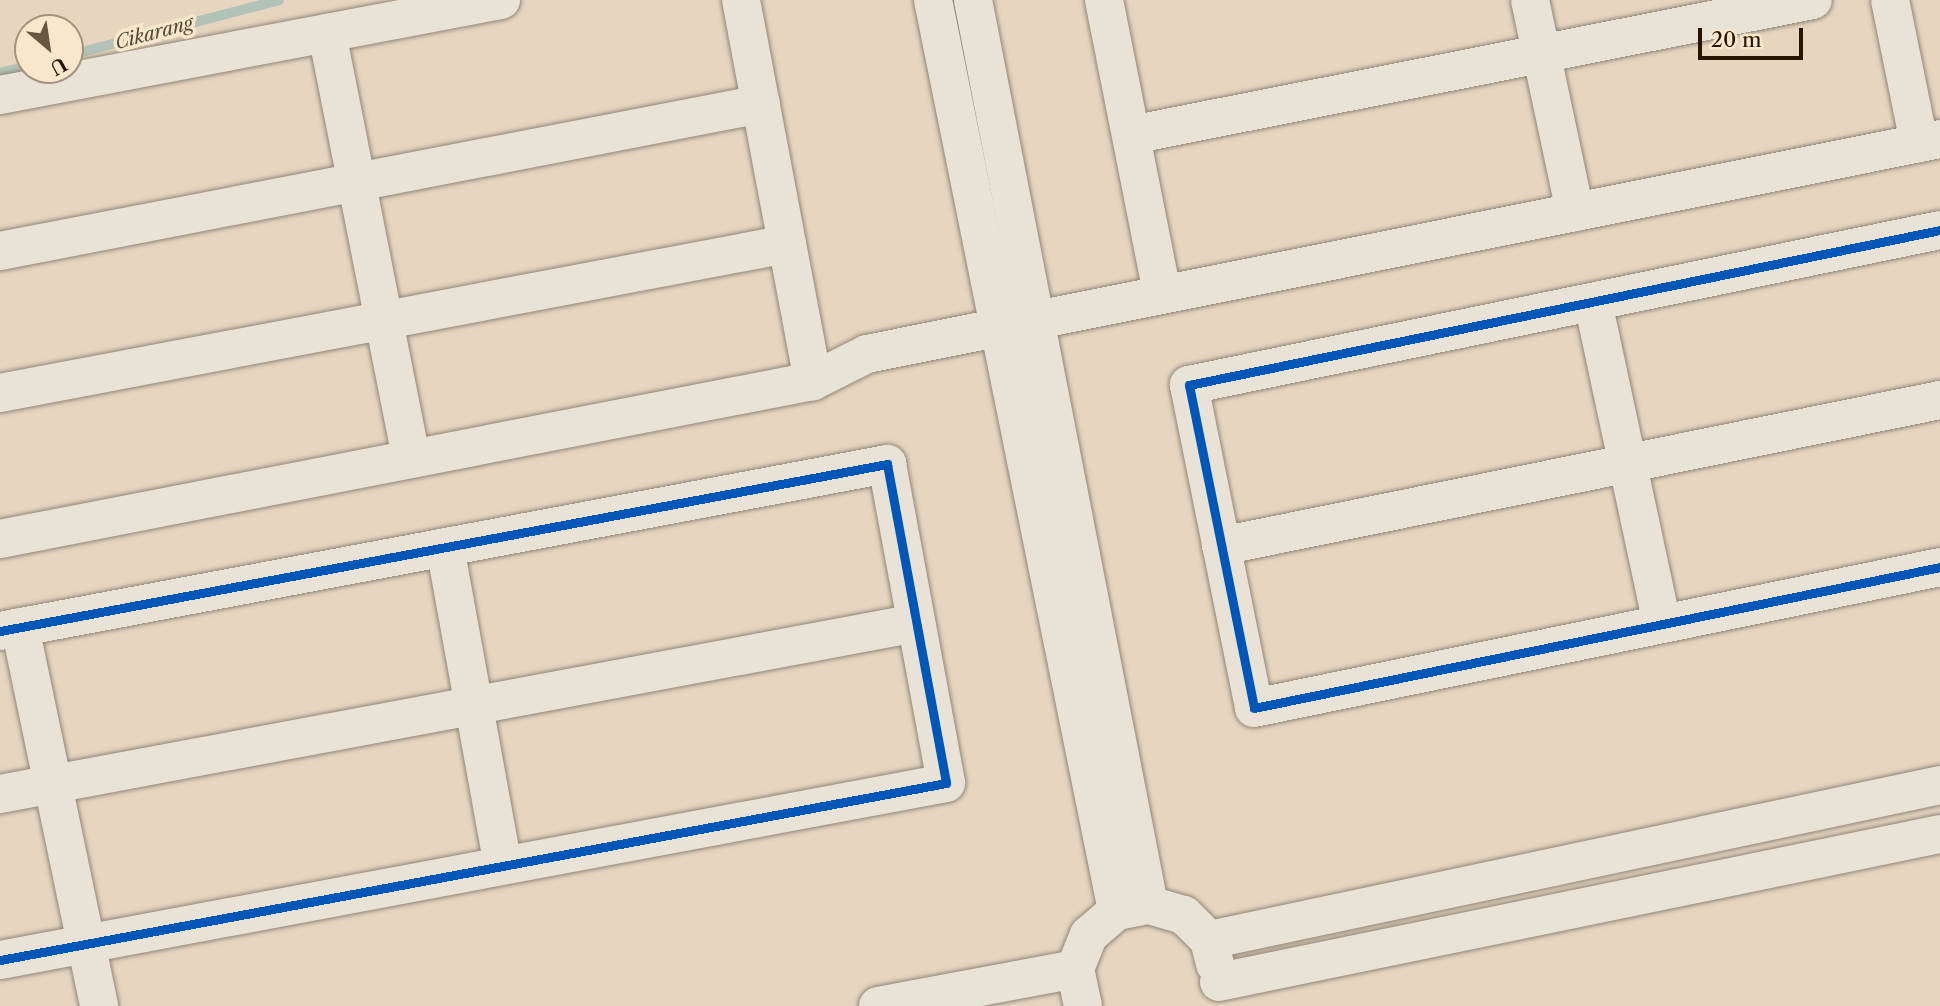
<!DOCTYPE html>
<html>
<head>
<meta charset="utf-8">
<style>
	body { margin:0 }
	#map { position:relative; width:1940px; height:1006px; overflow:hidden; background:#e6d6c0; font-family:"Libre Caslon Text",serif }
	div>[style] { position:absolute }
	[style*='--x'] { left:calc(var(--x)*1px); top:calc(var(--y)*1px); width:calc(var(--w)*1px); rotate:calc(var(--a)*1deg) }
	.stream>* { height:10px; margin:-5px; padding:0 5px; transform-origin:5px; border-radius:5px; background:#b3c2b6 }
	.roads { filter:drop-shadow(0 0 2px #918677) drop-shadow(0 0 2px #918677) }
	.minor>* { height:38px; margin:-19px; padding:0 19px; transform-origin:19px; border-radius:19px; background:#e9e2d7 }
	.cycleway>* { height:9px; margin:-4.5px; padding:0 4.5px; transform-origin:4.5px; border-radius:4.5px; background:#0057b8 }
	span { translate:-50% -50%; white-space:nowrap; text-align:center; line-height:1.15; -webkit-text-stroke:7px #f9e7cc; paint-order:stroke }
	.water-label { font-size:19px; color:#504d3e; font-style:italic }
	.north { position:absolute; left:14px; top:14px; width:70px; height:70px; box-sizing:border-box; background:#f9e7cc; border:2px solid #a5927a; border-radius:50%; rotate:151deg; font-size:19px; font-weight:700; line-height:28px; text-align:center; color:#261300 }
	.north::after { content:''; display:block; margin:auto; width:24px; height:32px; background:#695743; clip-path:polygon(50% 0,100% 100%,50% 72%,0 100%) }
	.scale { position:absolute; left:1698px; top:28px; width:105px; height:32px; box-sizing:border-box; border:4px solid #261300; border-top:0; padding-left:9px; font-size:21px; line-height:24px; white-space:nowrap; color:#261300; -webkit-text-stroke:5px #f9e7cc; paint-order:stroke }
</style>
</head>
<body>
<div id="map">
	<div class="stream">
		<i style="--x:70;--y:55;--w:216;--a:-14.7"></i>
		<i style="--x:0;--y:73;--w:29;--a:-14"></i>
	</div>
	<div class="roads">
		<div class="minor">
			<i style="--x:741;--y:0;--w:388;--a:79.3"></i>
			<i style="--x:933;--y:0;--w:929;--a:78.58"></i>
			<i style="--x:973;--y:0;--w:922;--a:78.99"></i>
			<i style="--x:1104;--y:0;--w:300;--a:78.8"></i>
			<i style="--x:1530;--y:0;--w:217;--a:78"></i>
			<i style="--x:1890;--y:0;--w:146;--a:78.5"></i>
			<i style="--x:327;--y:33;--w:434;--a:78.8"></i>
			<i style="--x:0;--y:95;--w:510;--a:-10.74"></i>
			<i style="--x:1131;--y:135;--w:695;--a:-11.2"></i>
			<i style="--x:1940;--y:230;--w:767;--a:168.34"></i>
			<i style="--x:1189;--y:385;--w:329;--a:78.6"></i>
			<i style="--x:1254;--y:708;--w:700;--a:-11.61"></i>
			<i style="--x:0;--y:251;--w:775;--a:-10.93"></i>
			<i style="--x:1593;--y:302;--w:329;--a:77.9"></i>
			<i style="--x:0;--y:393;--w:801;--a:-10.72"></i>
			<i style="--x:0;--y:539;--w:828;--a:-11"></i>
			<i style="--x:813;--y:381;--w:60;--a:-26.6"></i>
			<i style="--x:867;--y:354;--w:1094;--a:-11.33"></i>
			<i style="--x:1221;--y:546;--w:734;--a:-11.48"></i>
			<i style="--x:445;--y:547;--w:323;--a:79.7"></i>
			<i style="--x:20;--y:627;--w:387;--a:78.2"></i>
			<i style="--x:0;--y:631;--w:903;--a:-10.66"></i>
			<i style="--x:887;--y:464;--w:324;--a:79.5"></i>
			<i style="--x:946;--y:783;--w:962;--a:169.4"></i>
			<i style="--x:0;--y:794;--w:932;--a:-10.57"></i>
			<i style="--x:1209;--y:940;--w:747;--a:-11.97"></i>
			<i style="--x:1219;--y:982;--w:736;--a:-11.6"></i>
			<i style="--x:878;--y:1006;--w:200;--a:-10.6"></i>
			<i style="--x:1083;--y:1006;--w:38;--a:-102"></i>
			<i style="--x:1075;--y:969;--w:37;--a:-68"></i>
			<i style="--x:1089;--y:935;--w:37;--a:-41"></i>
			<i style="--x:1117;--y:911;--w:33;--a:-11"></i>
			<i style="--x:1149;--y:905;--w:36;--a:16"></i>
			<i style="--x:1184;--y:915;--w:35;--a:45"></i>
			<i style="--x:1209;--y:940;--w:25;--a:76"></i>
		</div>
	</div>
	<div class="cycleway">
		<i style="--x:1940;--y:230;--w:767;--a:168.34"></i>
		<i style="--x:1189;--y:385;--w:329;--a:78.6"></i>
		<i style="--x:1254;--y:708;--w:700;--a:-11.61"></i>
		<i style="--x:0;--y:631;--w:903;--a:-10.66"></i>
		<i style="--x:887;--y:464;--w:324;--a:79.5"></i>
		<i style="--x:946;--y:783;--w:962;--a:169.4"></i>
	</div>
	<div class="water-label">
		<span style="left:154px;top:33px;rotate:-15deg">Cikarang</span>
	</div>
	<div class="north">U</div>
	<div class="scale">20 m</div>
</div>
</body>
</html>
